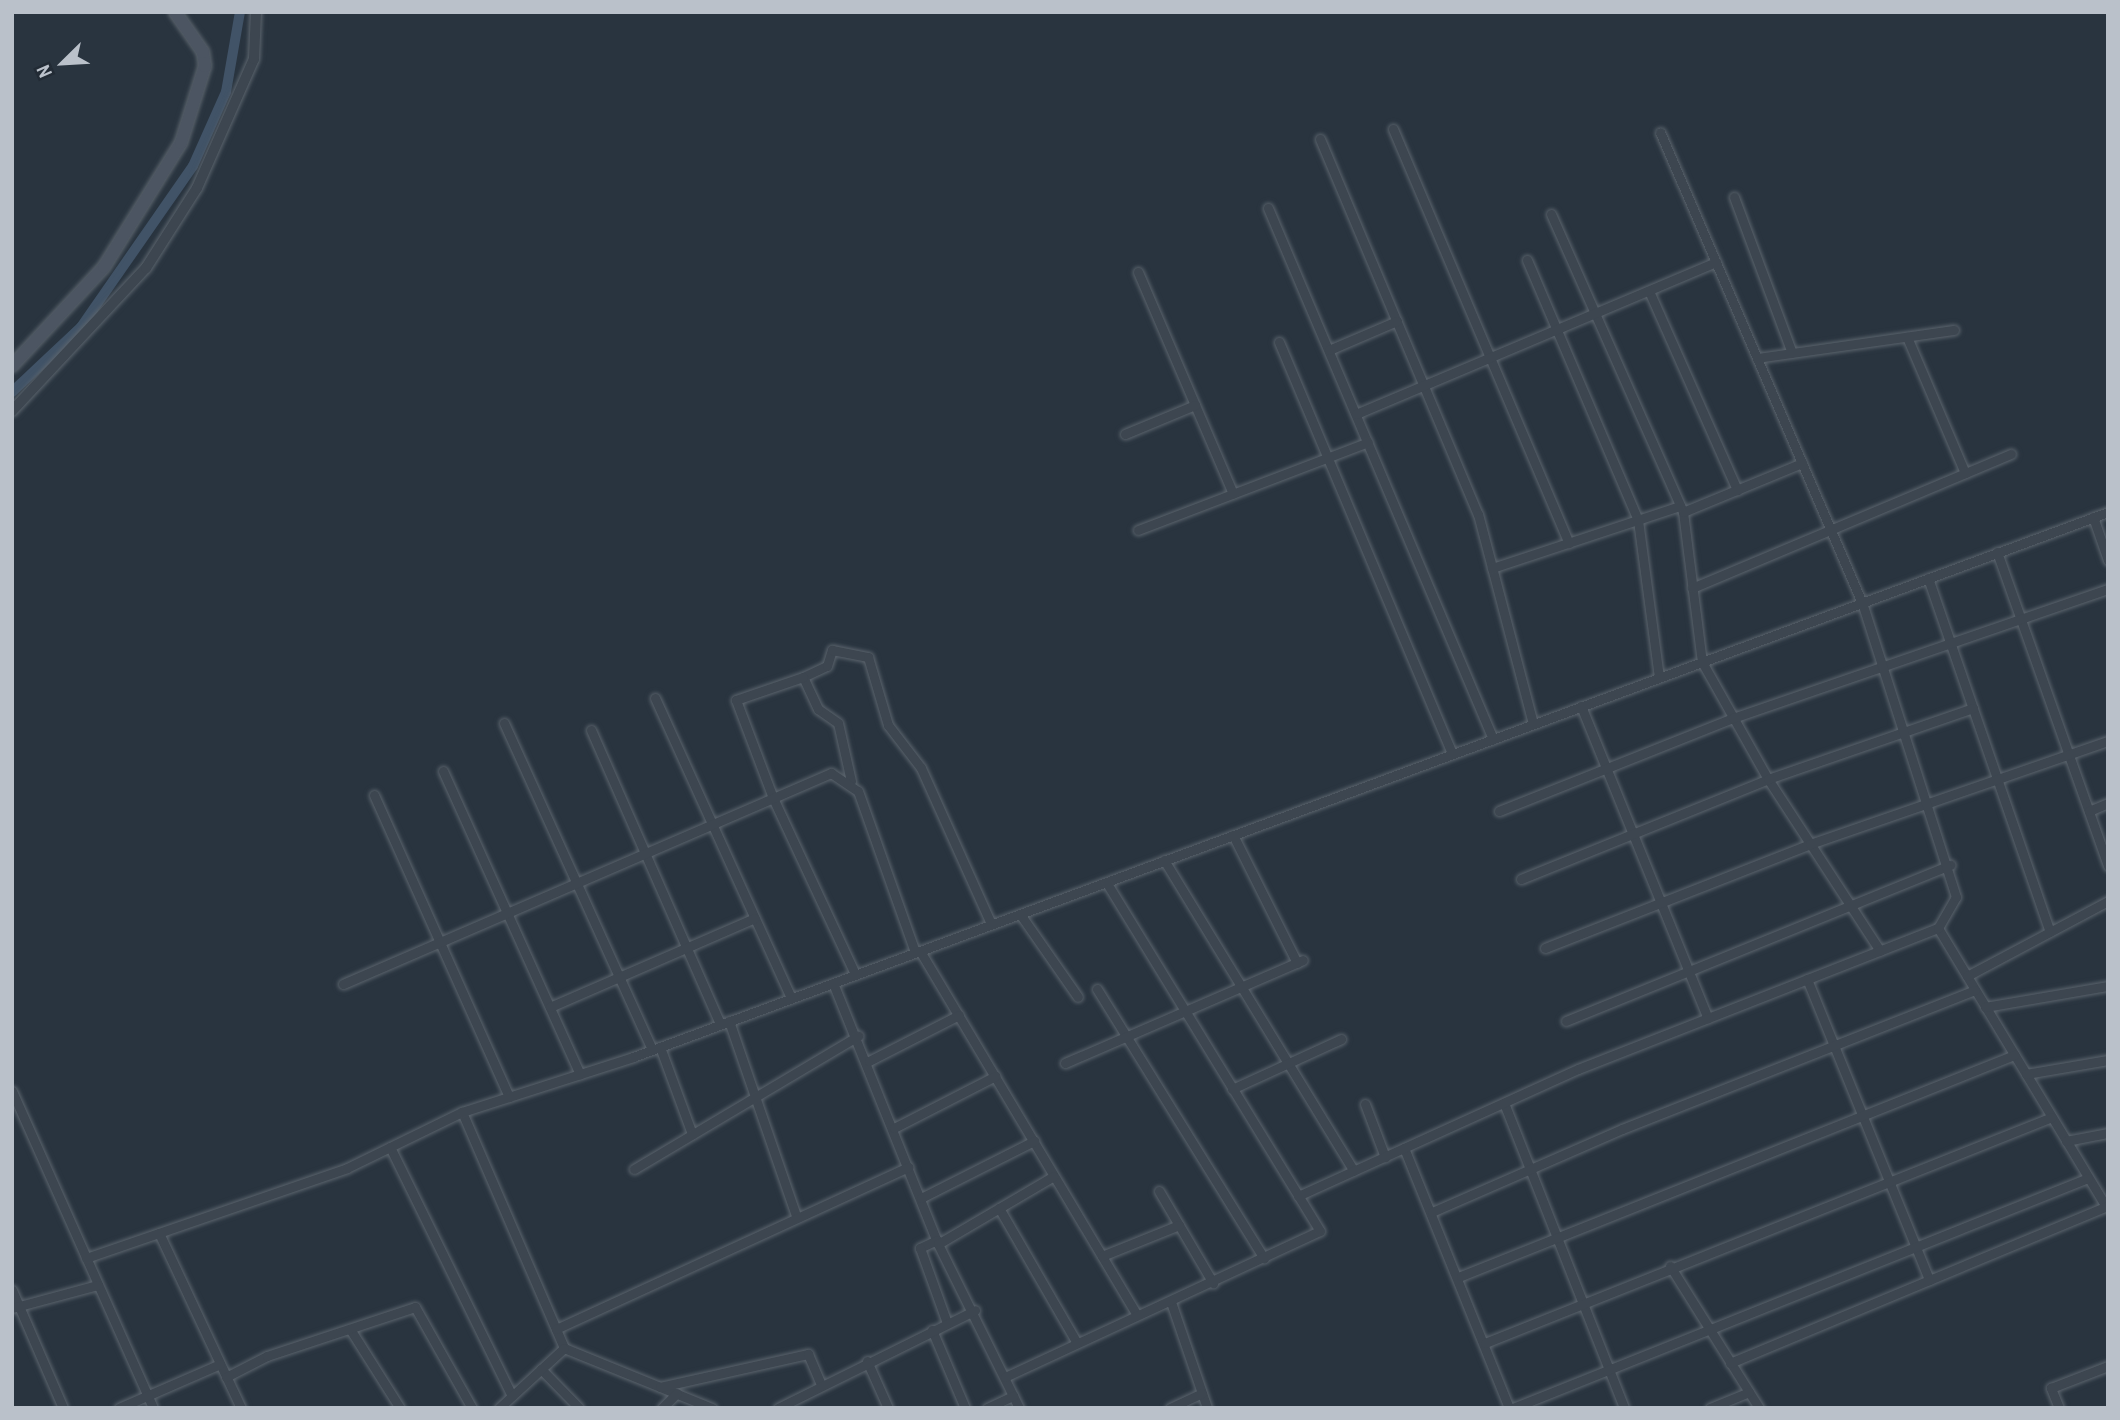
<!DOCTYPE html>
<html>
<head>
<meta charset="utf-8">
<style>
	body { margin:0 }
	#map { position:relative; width:2120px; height:1420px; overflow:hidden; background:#29343f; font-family:"Archivo Narrow",sans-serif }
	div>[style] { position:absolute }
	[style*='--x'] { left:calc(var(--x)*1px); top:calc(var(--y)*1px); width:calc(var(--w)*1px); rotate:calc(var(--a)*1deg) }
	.canal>* { height:10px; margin:-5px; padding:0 5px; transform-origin:5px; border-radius:5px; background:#415367 }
	.roads { filter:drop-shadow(0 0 2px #5b646d) drop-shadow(0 0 2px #5b646d) }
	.minor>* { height:9px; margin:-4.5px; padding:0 4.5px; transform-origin:4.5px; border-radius:4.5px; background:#3d4650 }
	.tertiary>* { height:10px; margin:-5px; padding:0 5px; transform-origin:5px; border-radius:5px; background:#3d4650 }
	.secondary>* { height:12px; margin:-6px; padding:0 6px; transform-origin:6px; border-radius:6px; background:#4c5562 }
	span { translate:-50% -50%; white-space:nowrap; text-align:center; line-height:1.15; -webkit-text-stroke:5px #222b35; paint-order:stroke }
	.frame { position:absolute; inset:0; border:14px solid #bac1ca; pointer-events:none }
	.north { position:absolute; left:28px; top:28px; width:70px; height:70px; -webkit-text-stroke:5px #222b35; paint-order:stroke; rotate:246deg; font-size:19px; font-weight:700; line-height:28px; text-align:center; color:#bac1ca }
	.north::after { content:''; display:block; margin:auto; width:24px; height:32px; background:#bac1ca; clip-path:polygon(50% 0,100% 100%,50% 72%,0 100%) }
</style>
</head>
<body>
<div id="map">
	<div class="canal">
		<i style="--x:12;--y:392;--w:95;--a:-43.3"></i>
		<i style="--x:81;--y:327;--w:196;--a:-55.2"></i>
		<i style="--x:193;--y:166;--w:81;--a:-66"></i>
		<i style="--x:226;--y:92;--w:81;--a:-80.1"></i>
	</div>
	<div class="roads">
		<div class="minor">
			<i style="--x:1393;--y:129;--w:450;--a:67"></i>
			<i style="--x:1320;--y:139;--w:407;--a:67.2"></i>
			<i style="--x:1478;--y:514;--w:217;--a:75.3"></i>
			<i style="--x:1734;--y:197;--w:166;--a:69.6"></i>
			<i style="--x:1268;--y:208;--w:577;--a:67.04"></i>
			<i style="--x:1551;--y:214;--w:326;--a:66.1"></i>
			<i style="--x:1683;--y:512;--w:151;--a:82.8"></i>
			<i style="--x:1702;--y:662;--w:134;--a:60.6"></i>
			<i style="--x:1768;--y:779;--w:205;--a:56.9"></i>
			<i style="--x:1527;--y:260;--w:283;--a:66.9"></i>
			<i style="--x:1638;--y:520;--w:158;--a:82.4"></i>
			<i style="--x:1138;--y:272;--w:241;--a:66.8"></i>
			<i style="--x:1649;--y:291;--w:218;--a:66.1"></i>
			<i style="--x:1907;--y:337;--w:148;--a:66.9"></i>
			<i style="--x:1279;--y:342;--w:447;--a:67.2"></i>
			<i style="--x:1329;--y:350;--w:74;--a:-23.1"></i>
			<i style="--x:1757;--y:358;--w:199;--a:-8.1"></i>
			<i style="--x:1356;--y:414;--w:391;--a:-22.9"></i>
			<i style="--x:1125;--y:434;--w:76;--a:-22.5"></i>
			<i style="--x:1683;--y:512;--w:129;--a:-22.4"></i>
			<i style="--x:2093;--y:517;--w:46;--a:70.8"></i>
			<i style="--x:1138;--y:530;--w:246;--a:-20.9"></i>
			<i style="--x:1997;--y:552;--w:333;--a:70.5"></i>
			<i style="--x:1492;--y:568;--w:198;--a:-18.3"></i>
			<i style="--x:1928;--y:578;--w:374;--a:71"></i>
			<i style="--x:1692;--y:588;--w:346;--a:-22.8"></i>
			<i style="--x:803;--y:677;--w:26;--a:-25"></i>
			<i style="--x:827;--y:666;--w:17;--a:-73"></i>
			<i style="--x:832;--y:650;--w:37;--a:11"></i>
			<i style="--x:868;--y:657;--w:71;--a:73.6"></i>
			<i style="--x:888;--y:725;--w:54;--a:52.5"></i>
			<i style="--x:921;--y:768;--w:171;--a:65.8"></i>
			<i style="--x:655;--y:698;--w:329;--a:65.6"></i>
			<i style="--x:1581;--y:706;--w:337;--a:67.9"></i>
			<i style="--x:504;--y:723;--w:358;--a:65.6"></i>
			<i style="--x:591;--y:730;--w:321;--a:66.3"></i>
			<i style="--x:443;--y:771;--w:333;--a:65.7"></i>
			<i style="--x:851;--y:781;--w:59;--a:-102.6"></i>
			<i style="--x:838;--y:723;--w:24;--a:-145"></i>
			<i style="--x:818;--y:709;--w:35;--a:-115"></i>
			<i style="--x:803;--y:677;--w:71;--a:161.1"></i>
			<i style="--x:736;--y:700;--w:105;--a:69.3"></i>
			<i style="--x:773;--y:798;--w:194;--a:65"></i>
			<i style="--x:374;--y:795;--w:331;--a:65.9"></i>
			<i style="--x:1499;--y:811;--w:252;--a:-21.7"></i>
			<i style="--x:1733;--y:718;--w:397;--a:-19"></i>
			<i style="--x:2089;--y:811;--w:21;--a:-23"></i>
			<i style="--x:1233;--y:835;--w:143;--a:63.4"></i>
			<i style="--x:1164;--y:860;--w:364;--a:58.6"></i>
			<i style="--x:1521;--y:879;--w:266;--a:-22"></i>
			<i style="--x:1768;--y:779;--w:217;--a:-19.1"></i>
			<i style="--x:1020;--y:914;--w:101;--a:55.1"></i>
			<i style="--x:1938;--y:928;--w:326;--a:58.9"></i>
			<i style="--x:1545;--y:948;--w:285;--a:-21.4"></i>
			<i style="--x:1810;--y:844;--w:315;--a:-19.1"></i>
			<i style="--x:920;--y:951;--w:422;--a:59.2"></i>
			<i style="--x:1967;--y:976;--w:160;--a:-28"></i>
			<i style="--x:1807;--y:979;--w:325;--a:67.9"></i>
			<i style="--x:833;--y:983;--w:281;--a:68.1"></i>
			<i style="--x:938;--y:1244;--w:183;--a:63.7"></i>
			<i style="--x:343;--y:984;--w:532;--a:-23.38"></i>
			<i style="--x:831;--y:773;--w:32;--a:34"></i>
			<i style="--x:858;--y:791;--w:171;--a:70.5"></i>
			<i style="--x:1097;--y:989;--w:317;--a:58.2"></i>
			<i style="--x:550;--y:1007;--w:223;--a:-23.5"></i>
			<i style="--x:1985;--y:1007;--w:125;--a:-9.7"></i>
			<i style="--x:729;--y:1021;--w:208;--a:71"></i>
			<i style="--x:1566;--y:1021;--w:415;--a:-22.1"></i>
			<i style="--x:660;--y:1047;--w:93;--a:69.8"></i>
			<i style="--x:869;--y:1061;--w:101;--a:-27.1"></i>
			<i style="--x:1065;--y:1063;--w:259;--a:-23.4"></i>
			<i style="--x:2026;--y:1074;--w:83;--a:-9.7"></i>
			<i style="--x:1232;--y:1089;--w:120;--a:-24.6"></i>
			<i style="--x:12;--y:1091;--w:347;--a:66"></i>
			<i style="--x:1504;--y:1103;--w:328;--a:68.5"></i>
			<i style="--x:1365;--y:1104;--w:57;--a:69.3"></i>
			<i style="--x:462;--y:1112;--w:257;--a:66.6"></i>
			<i style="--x:564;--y:1348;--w:160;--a:22.1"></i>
			<i style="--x:894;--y:1128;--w:114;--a:-27.2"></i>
			<i style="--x:2066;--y:1141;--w:43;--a:-10.8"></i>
			<i style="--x:390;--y:1147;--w:277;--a:63.9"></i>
			<i style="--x:1404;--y:1148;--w:280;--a:68"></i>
			<i style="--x:634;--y:1169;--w:261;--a:-30.7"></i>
			<i style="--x:1159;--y:1191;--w:107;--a:59.6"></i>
			<i style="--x:1298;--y:1196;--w:307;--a:-24.4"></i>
			<i style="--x:1578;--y:1069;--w:387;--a:-21.4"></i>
			<i style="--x:1938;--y:928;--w:36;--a:-60"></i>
			<i style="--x:1956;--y:897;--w:309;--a:-107.7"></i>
			<i style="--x:1862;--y:603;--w:512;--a:-113.21"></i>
			<i style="--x:921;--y:1198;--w:127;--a:-26.8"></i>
			<i style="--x:999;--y:1208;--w:156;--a:60"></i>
			<i style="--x:1432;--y:1212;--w:207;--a:-23.6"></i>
			<i style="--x:1622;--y:1129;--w:379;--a:-21.5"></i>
			<i style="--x:159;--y:1233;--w:193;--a:64.9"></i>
			<i style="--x:937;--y:1240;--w:19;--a:155"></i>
			<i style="--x:920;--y:1248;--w:80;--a:70.2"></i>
			<i style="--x:938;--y:1244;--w:134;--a:-30.4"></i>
			<i style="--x:1102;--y:1256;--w:83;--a:-21.9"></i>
			<i style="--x:86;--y:1258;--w:276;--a:-19"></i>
			<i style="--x:347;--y:1168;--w:128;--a:-26"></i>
			<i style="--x:462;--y:1112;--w:180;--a:-17.8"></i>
			<i style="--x:633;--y:1057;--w:1572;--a:-20.28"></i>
			<i style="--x:1670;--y:1266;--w:168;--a:57.9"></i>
			<i style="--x:1461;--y:1276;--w:596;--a:-21.78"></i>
			<i style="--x:12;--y:1290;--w:129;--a:66.6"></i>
			<i style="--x:1171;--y:1302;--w:112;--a:71.2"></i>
			<i style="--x:12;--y:1308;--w:89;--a:-15"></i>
			<i style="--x:350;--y:1329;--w:93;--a:57.7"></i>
			<i style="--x:556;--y:1329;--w:388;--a:-24.7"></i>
			<i style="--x:932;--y:1330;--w:85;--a:67.1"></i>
			<i style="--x:1485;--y:1343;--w:610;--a:-21.73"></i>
			<i style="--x:867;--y:1361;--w:51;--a:65.9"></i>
			<i style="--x:1730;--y:1363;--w:409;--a:-22.6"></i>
			<i style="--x:541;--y:1369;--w:54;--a:45.7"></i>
			<i style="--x:226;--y:1377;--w:46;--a:-27.1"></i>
			<i style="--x:267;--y:1356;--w:156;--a:-18.3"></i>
			<i style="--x:415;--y:1307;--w:116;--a:60.6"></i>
			<i style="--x:1005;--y:1377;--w:347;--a:-24.9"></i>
			<i style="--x:1320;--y:1231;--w:409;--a:-121.5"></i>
			<i style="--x:660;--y:1387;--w:152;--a:-12.6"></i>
			<i style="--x:808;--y:1354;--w:34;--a:67"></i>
			<i style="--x:119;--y:1408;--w:110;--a:-23.5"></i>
			<i style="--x:499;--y:1408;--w:88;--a:-42.7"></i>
			<i style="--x:662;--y:1408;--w:21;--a:-45"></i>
			<i style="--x:778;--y:1408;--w:220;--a:-26.4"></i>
			<i style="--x:987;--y:1408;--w:29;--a:-25"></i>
			<i style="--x:1170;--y:1408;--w:35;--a:-25"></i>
			<i style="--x:1513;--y:1408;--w:619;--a:-21.8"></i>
			<i style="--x:1710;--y:1408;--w:42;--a:-22.3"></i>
			<i style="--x:2059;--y:1408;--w:22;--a:-112"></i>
			<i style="--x:2051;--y:1388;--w:61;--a:-21.1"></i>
		</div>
		<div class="tertiary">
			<i style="--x:12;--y:411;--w:196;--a:-46.9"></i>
			<i style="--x:146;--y:268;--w:95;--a:-57.5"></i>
			<i style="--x:197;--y:188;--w:141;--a:-66.2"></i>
			<i style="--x:254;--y:59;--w:47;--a:-87.6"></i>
		</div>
		<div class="secondary">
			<i style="--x:12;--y:366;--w:135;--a:-47.1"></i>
			<i style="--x:104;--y:267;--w:146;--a:-58.2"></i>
			<i style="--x:181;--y:143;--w:81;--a:-72.7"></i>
			<i style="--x:205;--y:66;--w:14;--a:-98"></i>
			<i style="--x:203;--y:52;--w:49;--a:-125"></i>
		</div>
	</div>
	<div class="frame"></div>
	<div class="north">N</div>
</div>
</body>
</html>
